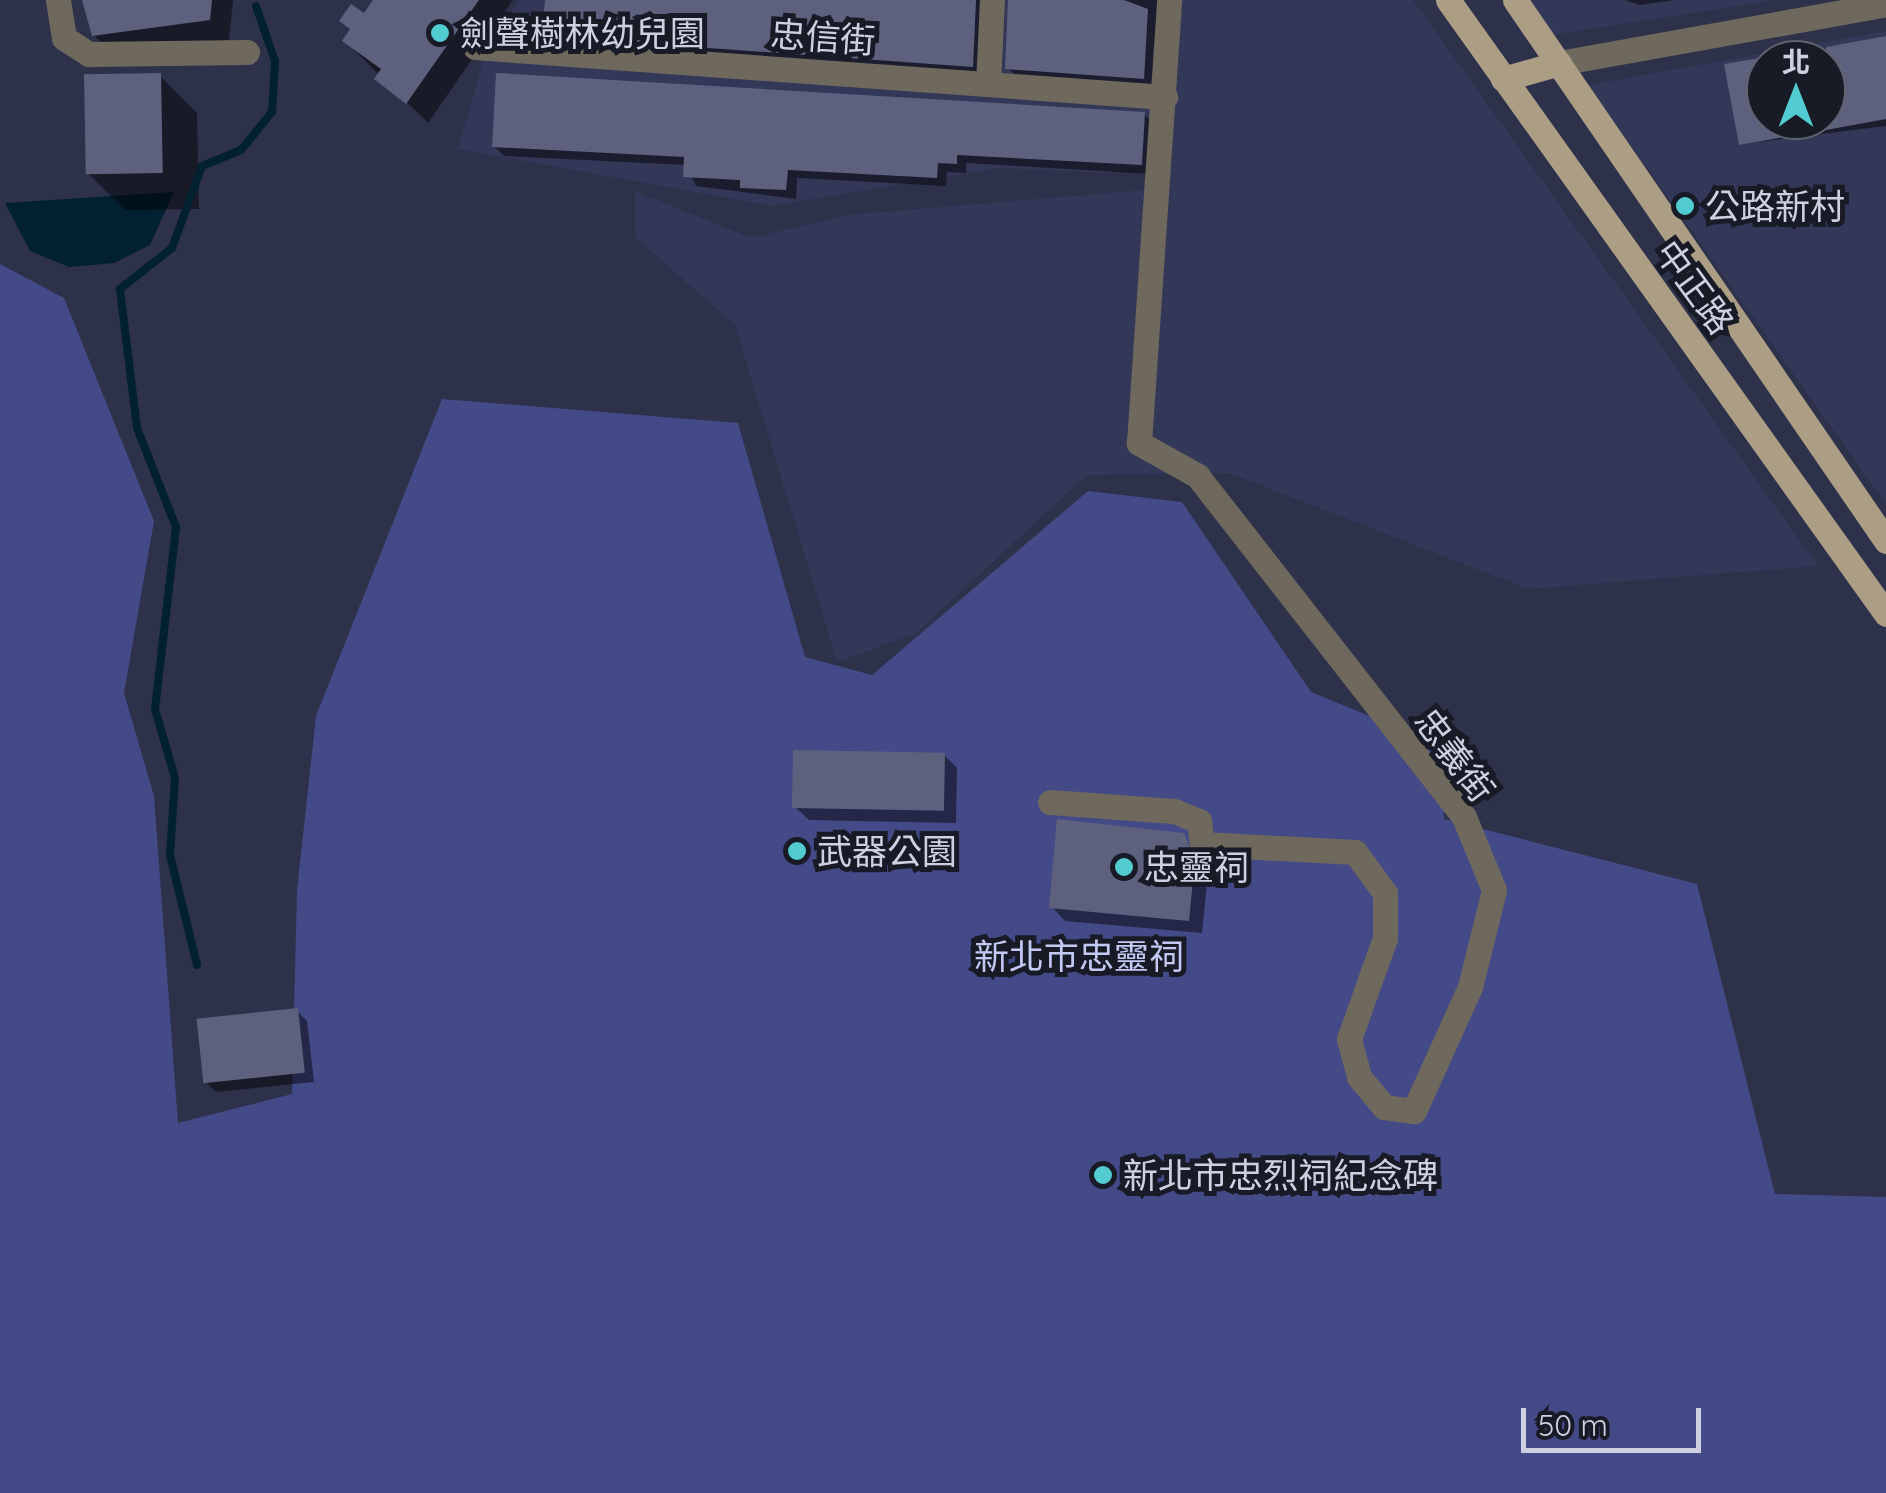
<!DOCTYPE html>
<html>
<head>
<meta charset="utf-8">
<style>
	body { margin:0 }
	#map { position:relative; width:1886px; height:1493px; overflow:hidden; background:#2d314a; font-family:Quicksand,"Noto Sans TC",sans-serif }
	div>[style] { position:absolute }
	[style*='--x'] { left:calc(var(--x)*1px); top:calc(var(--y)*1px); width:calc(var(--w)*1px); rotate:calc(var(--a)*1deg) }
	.built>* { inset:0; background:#343858 }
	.green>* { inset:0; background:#444a87 }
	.water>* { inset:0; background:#022130 }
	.shadow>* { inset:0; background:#0007 }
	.stream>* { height:8px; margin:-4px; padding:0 4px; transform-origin:4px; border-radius:4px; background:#022130 }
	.building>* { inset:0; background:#5d617e; transform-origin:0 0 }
	.minor>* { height:25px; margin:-12.5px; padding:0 12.5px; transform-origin:12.5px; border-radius:12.5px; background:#6f695d }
	.major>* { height:25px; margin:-12.5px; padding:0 12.5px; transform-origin:12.5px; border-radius:12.5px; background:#ab9e85 }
	.dots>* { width:28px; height:28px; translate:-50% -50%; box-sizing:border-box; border:5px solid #181a25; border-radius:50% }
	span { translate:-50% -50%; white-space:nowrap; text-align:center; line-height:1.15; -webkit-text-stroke:10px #181a25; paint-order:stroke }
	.poi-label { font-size:35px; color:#cdd0e1 }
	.left { translate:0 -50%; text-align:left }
	.street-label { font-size:35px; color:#cdd0e1 }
	.park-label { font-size:35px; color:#c2c9f3 }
	.north { position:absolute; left:1746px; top:40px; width:100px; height:100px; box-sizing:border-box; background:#181a25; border:2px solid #606370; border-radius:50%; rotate:0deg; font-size:28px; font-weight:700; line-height:40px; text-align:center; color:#cdd0e1 }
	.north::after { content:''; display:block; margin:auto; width:35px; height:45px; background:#52ccd0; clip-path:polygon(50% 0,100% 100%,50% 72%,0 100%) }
	.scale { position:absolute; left:1521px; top:1408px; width:180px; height:45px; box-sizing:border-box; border:5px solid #cdd0e1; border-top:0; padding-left:12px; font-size:30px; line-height:35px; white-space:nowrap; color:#cdd0e1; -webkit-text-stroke:8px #181a25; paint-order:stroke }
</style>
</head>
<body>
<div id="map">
	<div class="built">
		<i style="clip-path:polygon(520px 0,1159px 0,1153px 164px,1110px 173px,1000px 168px,772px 206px,458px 149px,487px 48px)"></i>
		<i style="clip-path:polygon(1182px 0,1413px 0,1818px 566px,1528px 589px,1229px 473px,1087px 475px,915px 634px,837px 662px,735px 325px,635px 237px,635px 191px,751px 238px,847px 215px,1168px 188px)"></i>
		<i style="clip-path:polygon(1518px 0,1777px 0,1545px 36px)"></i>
		<i style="clip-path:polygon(evenodd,1886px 31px,1886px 504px,1588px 85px,1886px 31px,1766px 60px,1826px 60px,1826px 120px,1766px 120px,1766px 60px)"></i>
	</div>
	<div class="green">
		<i style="clip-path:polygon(0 264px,64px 298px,154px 521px,124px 693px,154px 796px,178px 1123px,292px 1094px,297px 890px,316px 716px,442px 399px,738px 423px,805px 657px,872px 675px,1088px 491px,1182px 502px,1311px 692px,1440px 745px,1444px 819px,1697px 884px,1775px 1194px,1886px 1197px,1886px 1493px,0 1493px)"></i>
	</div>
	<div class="water">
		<i style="clip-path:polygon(174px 192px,150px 245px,114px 263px,69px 267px,30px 251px,5px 203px)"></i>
	</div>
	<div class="shadow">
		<i style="clip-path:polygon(88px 0,233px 0,229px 40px,114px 56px,94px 35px)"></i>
		<i style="clip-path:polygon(376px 0,513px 0,428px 123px,345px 41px)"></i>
		<i style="clip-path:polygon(547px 0,996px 0,982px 76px,555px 45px,545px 35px)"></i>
		<i style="clip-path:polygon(1011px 0,1159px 0,1153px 88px,1018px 78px,1008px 68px)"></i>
		<i style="clip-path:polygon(1625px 0,1676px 0,1640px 5px)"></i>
		<i style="clip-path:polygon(evenodd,1886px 39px,1886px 126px,1741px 144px,1727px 66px,1886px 39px,1766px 60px,1826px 60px,1826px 120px,1766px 120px,1766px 60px)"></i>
		<i style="clip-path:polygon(160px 76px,197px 113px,199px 209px,125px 210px,88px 173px)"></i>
		<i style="clip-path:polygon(1144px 114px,1154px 124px,1151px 174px,966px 163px,966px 173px,947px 172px,946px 186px,797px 178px,796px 199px,696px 186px,686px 165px,504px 156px,494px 146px)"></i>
		<i style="clip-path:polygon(944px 755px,957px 768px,956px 823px,809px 820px,795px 807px)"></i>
		<i style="clip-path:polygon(1183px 835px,1208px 874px,1202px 933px,1065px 921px,1052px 907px)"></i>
		<i style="clip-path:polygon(297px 1011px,307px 1021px,314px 1082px,216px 1092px,206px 1082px)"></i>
	</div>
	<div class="stream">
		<i style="--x:197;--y:965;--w:113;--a:-103.8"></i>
		<i style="--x:170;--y:855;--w:77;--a:-86.3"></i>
		<i style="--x:175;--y:778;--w:72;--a:-106.2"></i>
		<i style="--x:155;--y:709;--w:183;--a:-83.4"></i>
		<i style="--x:176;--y:527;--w:106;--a:-111.5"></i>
		<i style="--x:137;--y:428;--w:140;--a:-97"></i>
		<i style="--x:120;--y:289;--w:66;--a:-38.3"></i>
		<i style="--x:172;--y:248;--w:87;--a:-69.9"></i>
		<i style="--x:202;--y:166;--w:42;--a:-22.3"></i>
		<i style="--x:241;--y:150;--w:49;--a:-50.8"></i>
		<i style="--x:272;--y:112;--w:51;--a:-86.6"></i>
		<i style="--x:275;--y:61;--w:58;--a:-109.1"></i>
	</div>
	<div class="building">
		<i style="clip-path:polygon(82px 0,212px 0,210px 20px,92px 36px)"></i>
		<i style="clip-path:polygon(373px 0,479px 0,406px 104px,374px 79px,381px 69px,342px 41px,350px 29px,339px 21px,351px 4px,364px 13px)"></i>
		<i style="clip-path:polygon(545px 0,976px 0,973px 67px,542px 36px)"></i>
		<i style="clip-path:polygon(1008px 0,1124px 0,1148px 9px,1144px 79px,1005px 69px)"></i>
		<i style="clip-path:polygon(1886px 36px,1886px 119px,1826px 130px,1826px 47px)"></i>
		<i style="clip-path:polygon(1766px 57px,1766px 120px,1823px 120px,1824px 130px,1739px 145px,1724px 64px)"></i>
		<i style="left:161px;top:73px;width:100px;height:77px;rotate:89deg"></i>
		<i style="clip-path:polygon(496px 73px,1145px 112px,1142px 165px,957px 155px,957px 164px,938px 163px,937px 178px,788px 170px,786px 190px,740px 188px,740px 180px,683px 177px,684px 157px,492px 147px)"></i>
		<i style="left:793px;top:750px;width:152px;height:58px;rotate:1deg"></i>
		<i style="clip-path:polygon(1057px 819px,1184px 833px,1195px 859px,1189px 921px,1049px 908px)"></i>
		<i style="left:298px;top:1008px;width:65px;height:102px;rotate:84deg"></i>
	</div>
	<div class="minor">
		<i style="--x:58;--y:0;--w:38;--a:81"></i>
		<i style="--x:64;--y:38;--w:30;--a:33"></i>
		<i style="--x:89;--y:54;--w:158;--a:-0.7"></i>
		<i style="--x:475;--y:47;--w:692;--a:4.14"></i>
		<i style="--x:1559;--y:63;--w:332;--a:-10.2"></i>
		<i style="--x:988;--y:84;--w:84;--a:-87.3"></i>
		<i style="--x:1050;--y:802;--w:124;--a:4.2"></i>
		<i style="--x:1174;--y:811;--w:27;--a:22"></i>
		<i style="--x:1199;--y:821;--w:23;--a:83"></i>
		<i style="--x:1202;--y:844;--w:153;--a:3"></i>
		<i style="--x:1355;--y:852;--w:51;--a:53.8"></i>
		<i style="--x:1385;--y:893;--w:45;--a:90"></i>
		<i style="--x:1385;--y:938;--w:107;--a:109.6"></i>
		<i style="--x:1349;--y:1039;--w:39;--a:75"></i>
		<i style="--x:1359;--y:1077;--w:39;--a:50"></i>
		<i style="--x:1384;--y:1107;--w:30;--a:8"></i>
		<i style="--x:1414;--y:1111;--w:136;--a:-65.7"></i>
		<i style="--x:1470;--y:987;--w:100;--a:-76.1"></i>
		<i style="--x:1494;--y:890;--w:79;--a:-112.3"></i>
		<i style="--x:1464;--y:817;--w:432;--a:-128"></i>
		<i style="--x:1198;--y:476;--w:68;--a:-150.8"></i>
		<i style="--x:1139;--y:443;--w:444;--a:-86.1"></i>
	</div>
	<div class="major">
		<i style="--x:1448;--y:0;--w:754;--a:54.5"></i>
		<i style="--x:1515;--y:0;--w:656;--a:55.56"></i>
		<i style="--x:1503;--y:79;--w:58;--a:-15.9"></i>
	</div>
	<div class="dots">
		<i style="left:440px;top:33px;background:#52ccd0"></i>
		<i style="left:1685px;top:206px;background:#52ccd0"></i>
		<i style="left:797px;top:851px;background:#52ccd0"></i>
		<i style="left:1124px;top:867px;background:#52ccd0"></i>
		<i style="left:1103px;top:1175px;background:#52ccd0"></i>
	</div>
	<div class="poi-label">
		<span class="left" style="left:460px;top:33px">劍聲樹林幼兒園</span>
		<span class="left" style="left:1705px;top:206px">公路新村</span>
		<span class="left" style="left:817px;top:851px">武器公園</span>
		<span class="left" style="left:1144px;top:867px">忠靈祠</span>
		<span class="left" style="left:1123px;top:1175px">新北市忠烈祠紀念碑</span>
	</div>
	<div class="street-label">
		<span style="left:823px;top:37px;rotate:4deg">忠信街</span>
		<span style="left:1695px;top:287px;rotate:54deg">中正路</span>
		<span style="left:1455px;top:755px;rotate:53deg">忠義街</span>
	</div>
	<div class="park-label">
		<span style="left:1079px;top:956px">新北市忠靈祠</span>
	</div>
	<div class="north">北</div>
	<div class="scale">50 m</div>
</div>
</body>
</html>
